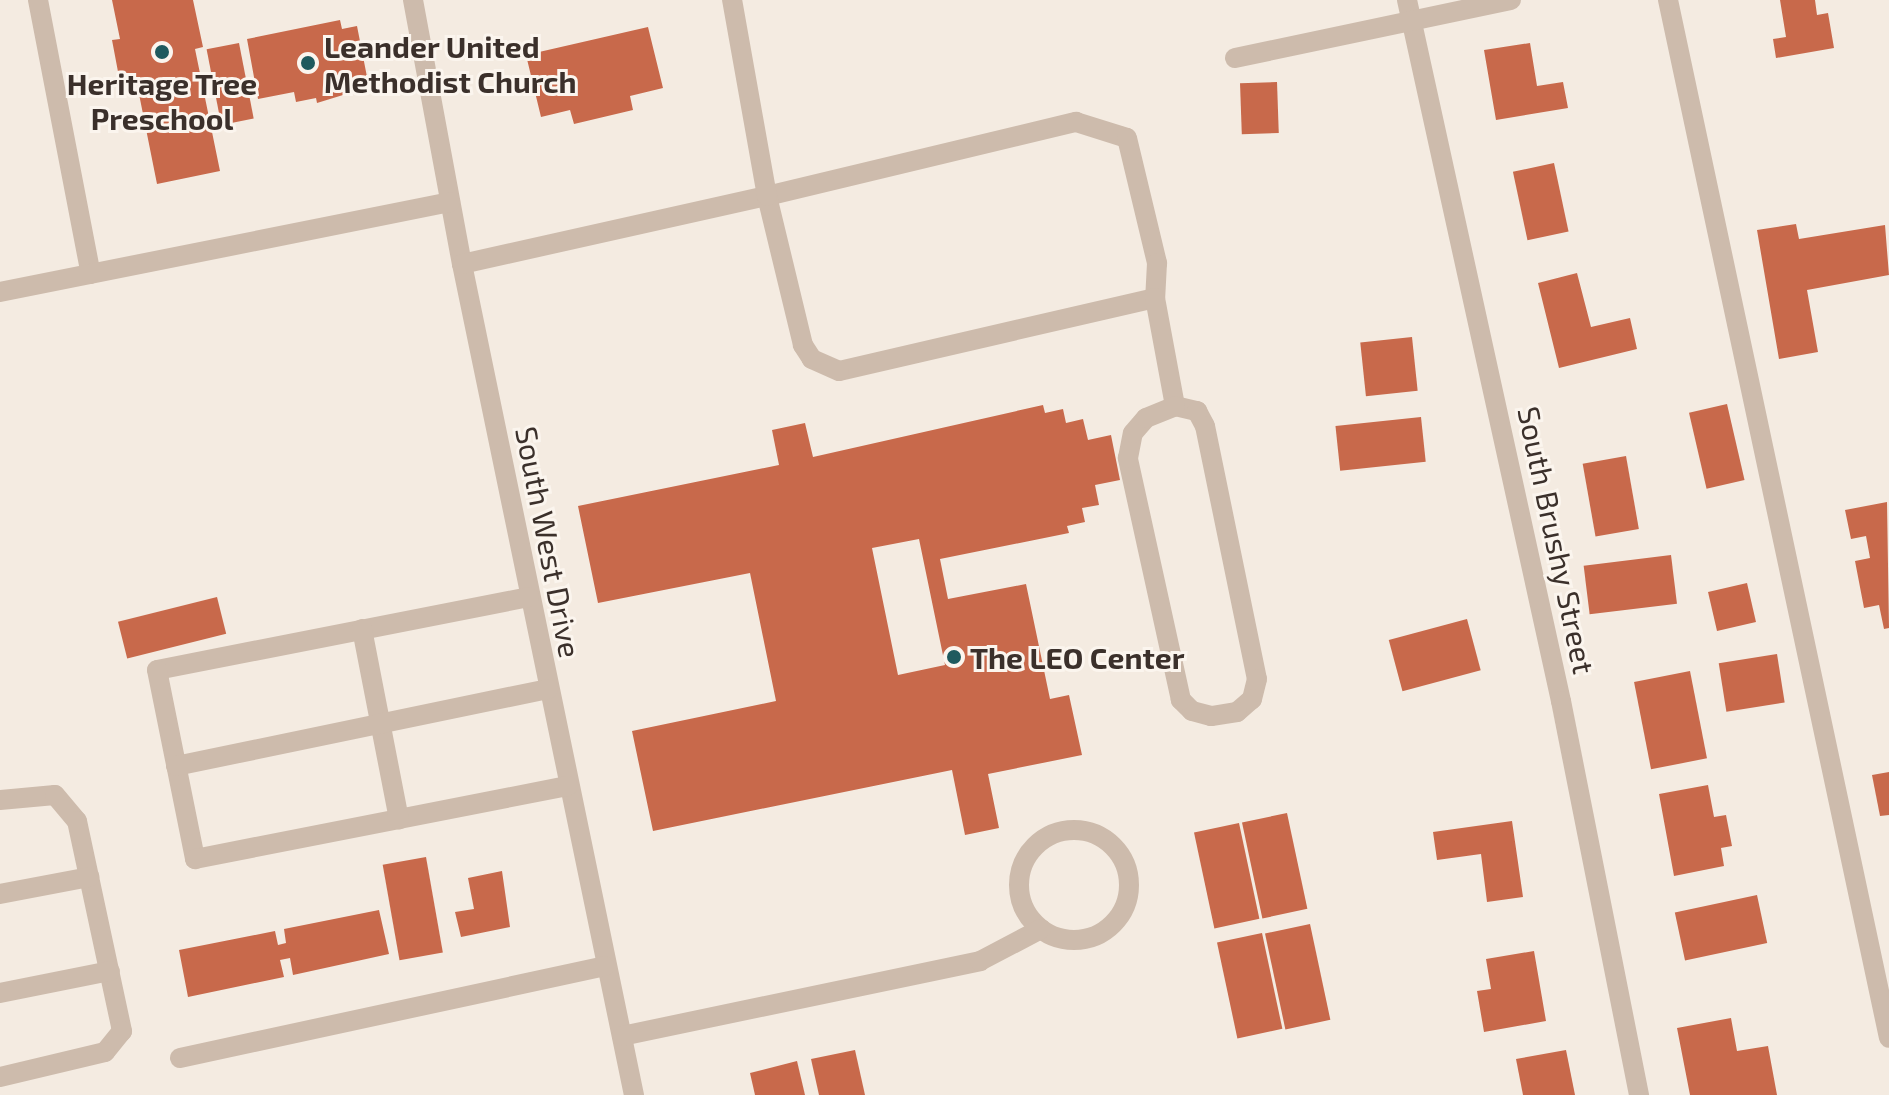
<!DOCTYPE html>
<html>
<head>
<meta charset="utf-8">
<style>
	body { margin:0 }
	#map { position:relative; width:1889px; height:1095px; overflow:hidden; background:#f4ebe1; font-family:"Exo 2",sans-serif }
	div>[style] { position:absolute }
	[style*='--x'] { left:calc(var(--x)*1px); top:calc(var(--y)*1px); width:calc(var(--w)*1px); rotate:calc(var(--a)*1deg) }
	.building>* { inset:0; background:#c8694b; transform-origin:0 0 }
	.minor>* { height:20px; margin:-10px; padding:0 10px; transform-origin:10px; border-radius:10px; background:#cdbbac }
	.minor>.ring { margin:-10px; padding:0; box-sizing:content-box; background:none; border:20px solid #cdbbac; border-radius:50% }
	.dots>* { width:22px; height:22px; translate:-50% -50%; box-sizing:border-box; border:4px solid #fbf5ee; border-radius:50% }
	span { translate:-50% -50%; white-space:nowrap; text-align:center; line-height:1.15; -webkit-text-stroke:6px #fbf5ee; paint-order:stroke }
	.poi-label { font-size:30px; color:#3b302b; font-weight:700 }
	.left { translate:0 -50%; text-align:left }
	.street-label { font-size:30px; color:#3b302b }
</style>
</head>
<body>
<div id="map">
	<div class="building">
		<i style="clip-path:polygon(112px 0,193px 0,203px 47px,195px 49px,220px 171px,157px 184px,135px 74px,119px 77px,112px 40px,120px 39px)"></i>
		<i style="clip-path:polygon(1780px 0,1815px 0,1817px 15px,1828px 13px,1834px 48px,1776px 58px,1773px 39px,1786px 37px)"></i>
		<i style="clip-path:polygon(340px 20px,342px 29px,357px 26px,369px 87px,317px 103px,316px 98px,296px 102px,294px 92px,258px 99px,247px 39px)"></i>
		<i style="clip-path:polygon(648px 27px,663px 88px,630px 96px,633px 110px,574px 124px,570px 110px,541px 117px,526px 55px)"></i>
		<i style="left:239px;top:43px;width:77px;height:33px;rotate:79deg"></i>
		<i style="clip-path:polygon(1530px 43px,1537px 86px,1563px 82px,1568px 108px,1496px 120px,1484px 50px)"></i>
		<i style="left:1277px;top:82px;width:51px;height:37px;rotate:88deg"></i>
		<i style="left:1554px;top:163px;width:70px;height:42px;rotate:78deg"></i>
		<i style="clip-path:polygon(1796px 224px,1799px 239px,1885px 225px,1889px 275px,1807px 290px,1818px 352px,1779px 359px,1757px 230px)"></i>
		<i style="clip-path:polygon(1577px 273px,1591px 327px,1630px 318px,1637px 349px,1559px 368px,1538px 283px)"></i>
		<i style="left:1412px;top:337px;width:54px;height:52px;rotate:84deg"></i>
		<i style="left:1727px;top:404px;width:78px;height:39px;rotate:77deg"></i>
		<i style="clip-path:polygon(evenodd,1043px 405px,1045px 413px,1063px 409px,1066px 423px,1083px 419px,1088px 440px,1111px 435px,1120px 480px,1095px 485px,1099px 505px,1082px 508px,1085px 522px,1067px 526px,1069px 533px,940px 559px,948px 599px,1026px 584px,1050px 699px,1069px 695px,1082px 755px,988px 774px,999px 828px,965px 835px,952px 770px,653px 831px,632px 731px,776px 701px,750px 573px,598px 603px,578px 506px,779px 465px,772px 430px,805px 423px,813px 457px,1043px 405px,919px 539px,945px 665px,898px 675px,872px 548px,919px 539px)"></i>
		<i style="left:1421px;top:417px;width:45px;height:86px;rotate:84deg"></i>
		<i style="left:1626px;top:456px;width:74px;height:44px;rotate:80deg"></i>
		<i style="clip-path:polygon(1887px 502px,1889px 628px,1884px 629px,1879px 605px,1864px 608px,1855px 561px,1870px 558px,1866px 536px,1851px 539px,1845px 510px)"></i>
		<i style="left:1671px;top:555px;width:49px;height:88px;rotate:83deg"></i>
		<i style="left:1747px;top:583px;width:40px;height:40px;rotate:77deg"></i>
		<i style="left:217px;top:597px;width:38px;height:102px;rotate:76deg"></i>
		<i style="left:1467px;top:619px;width:53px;height:81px;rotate:75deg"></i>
		<i style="left:1777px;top:654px;width:49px;height:59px;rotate:81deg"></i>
		<i style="left:1690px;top:671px;width:89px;height:57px;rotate:79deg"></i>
		<i style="clip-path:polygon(1889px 772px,1889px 815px,1880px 816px,1872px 775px)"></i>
		<i style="clip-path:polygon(1708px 785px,1714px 817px,1726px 815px,1732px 846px,1721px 848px,1724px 866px,1674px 876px,1659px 794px)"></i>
		<i style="left:1287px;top:813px;width:98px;height:46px;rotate:78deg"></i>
		<i style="clip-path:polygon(1512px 821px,1523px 897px,1487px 902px,1481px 854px,1437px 860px,1433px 832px)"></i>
		<i style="left:1239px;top:823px;width:98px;height:46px;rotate:78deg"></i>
		<i style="left:426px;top:857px;width:97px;height:44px;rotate:80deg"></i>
		<i style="clip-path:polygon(502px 871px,510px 927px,461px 937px,455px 912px,474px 909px,468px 878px)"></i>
		<i style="left:1757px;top:895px;width:49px;height:84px;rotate:78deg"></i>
		<i style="clip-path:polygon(379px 910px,389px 954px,293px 975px,290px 958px,280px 960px,284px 977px,188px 997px,179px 950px,275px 931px,278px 945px,286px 943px,284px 929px)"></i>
		<i style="left:1310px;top:924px;width:98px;height:46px;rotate:78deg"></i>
		<i style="left:1262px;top:933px;width:98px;height:46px;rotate:78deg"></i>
		<i style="clip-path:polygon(1534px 951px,1546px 1021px,1484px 1032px,1477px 991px,1491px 989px,1486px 959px)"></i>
		<i style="clip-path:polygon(1731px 1018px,1737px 1051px,1768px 1046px,1777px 1095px,1690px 1095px,1677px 1028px)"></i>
		<i style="clip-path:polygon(855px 1050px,865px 1095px,819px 1095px,811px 1059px)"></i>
		<i style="clip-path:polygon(1566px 1050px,1575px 1095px,1523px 1095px,1516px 1059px)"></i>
		<i style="clip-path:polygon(797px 1061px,805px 1095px,755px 1095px,750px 1073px)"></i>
	</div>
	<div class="minor">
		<i style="--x:38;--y:0;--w:279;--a:79.1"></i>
		<i style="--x:413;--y:0;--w:269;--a:79.5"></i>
		<i style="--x:462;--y:264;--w:849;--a:78.31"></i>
		<i style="--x:1407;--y:0;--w:718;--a:77.61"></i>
		<i style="--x:1561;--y:701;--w:402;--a:78.8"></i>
		<i style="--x:1668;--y:0;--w:1061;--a:77.98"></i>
		<i style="--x:1235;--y:58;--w:282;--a:-11.9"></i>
		<i style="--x:462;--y:264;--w:312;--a:-12.6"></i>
		<i style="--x:767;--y:196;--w:318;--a:-13.5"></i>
		<i style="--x:1076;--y:122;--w:53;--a:17.4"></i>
		<i style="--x:1127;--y:138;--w:129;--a:76.5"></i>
		<i style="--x:1157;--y:263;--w:35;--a:93"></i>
		<i style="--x:1155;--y:298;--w:324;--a:167"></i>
		<i style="--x:839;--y:371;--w:30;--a:-156"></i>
		<i style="--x:812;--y:359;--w:17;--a:-123"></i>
		<i style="--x:803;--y:345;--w:153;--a:-103.6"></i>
		<i style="--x:767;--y:196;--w:199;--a:-100.1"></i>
		<i style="--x:0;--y:292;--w:459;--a:-11.3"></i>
		<i style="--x:1155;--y:298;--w:110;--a:79.5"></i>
		<i style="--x:1175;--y:406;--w:23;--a:13"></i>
		<i style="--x:1197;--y:411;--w:17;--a:62"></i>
		<i style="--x:1205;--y:426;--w:258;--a:78.4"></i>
		<i style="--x:1257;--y:679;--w:21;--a:104"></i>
		<i style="--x:1252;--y:699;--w:20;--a:139"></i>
		<i style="--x:1237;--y:712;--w:26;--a:171"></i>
		<i style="--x:1211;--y:716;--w:20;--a:-165"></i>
		<i style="--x:1192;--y:711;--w:16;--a:-135"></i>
		<i style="--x:1181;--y:700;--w:248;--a:-102.4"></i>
		<i style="--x:1128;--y:458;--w:25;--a:-79"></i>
		<i style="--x:1133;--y:433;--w:20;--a:-49"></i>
		<i style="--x:1146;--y:418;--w:31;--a:-22"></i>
		<i style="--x:529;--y:597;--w:379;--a:168.9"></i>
		<i style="--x:157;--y:670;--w:193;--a:78.6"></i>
		<i style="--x:195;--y:859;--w:380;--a:-11.1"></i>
		<i style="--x:362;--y:629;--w:194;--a:79"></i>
		<i style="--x:176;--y:766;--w:380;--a:-11.7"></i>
		<i style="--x:0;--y:800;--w:55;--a:-5.2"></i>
		<i style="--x:55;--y:795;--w:34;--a:50"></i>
		<i style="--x:77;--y:821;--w:215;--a:77.9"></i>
		<i style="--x:122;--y:1031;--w:27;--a:129"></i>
		<i style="--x:105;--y:1052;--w:108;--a:166.6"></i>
		<i class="ring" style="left:1019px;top:830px;width:90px;height:90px"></i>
		<i style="--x:0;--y:894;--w:91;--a:-10.8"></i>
		<i style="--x:0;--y:993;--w:112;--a:-11.3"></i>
		<i style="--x:622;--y:1036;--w:366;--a:-11.8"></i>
		<i style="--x:980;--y:961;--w:69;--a:-27.7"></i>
		<i style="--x:180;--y:1058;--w:434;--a:-12.2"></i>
	</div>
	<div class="dots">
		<i style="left:162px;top:52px;background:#1f5a5e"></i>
		<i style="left:308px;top:63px;background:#1f5a5e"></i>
		<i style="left:954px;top:657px;background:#1f5a5e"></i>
	</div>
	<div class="poi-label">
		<span class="left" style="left:324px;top:63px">Leander United<br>Methodist Church</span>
		<span style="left:162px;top:100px">Heritage Tree<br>Preschool</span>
		<span class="left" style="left:970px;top:657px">The LEO Center</span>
	</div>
	<div class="street-label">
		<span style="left:1557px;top:540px;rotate:78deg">South Brushy Street</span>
		<span style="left:549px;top:542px;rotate:79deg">South West Drive</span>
	</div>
</div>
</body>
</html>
